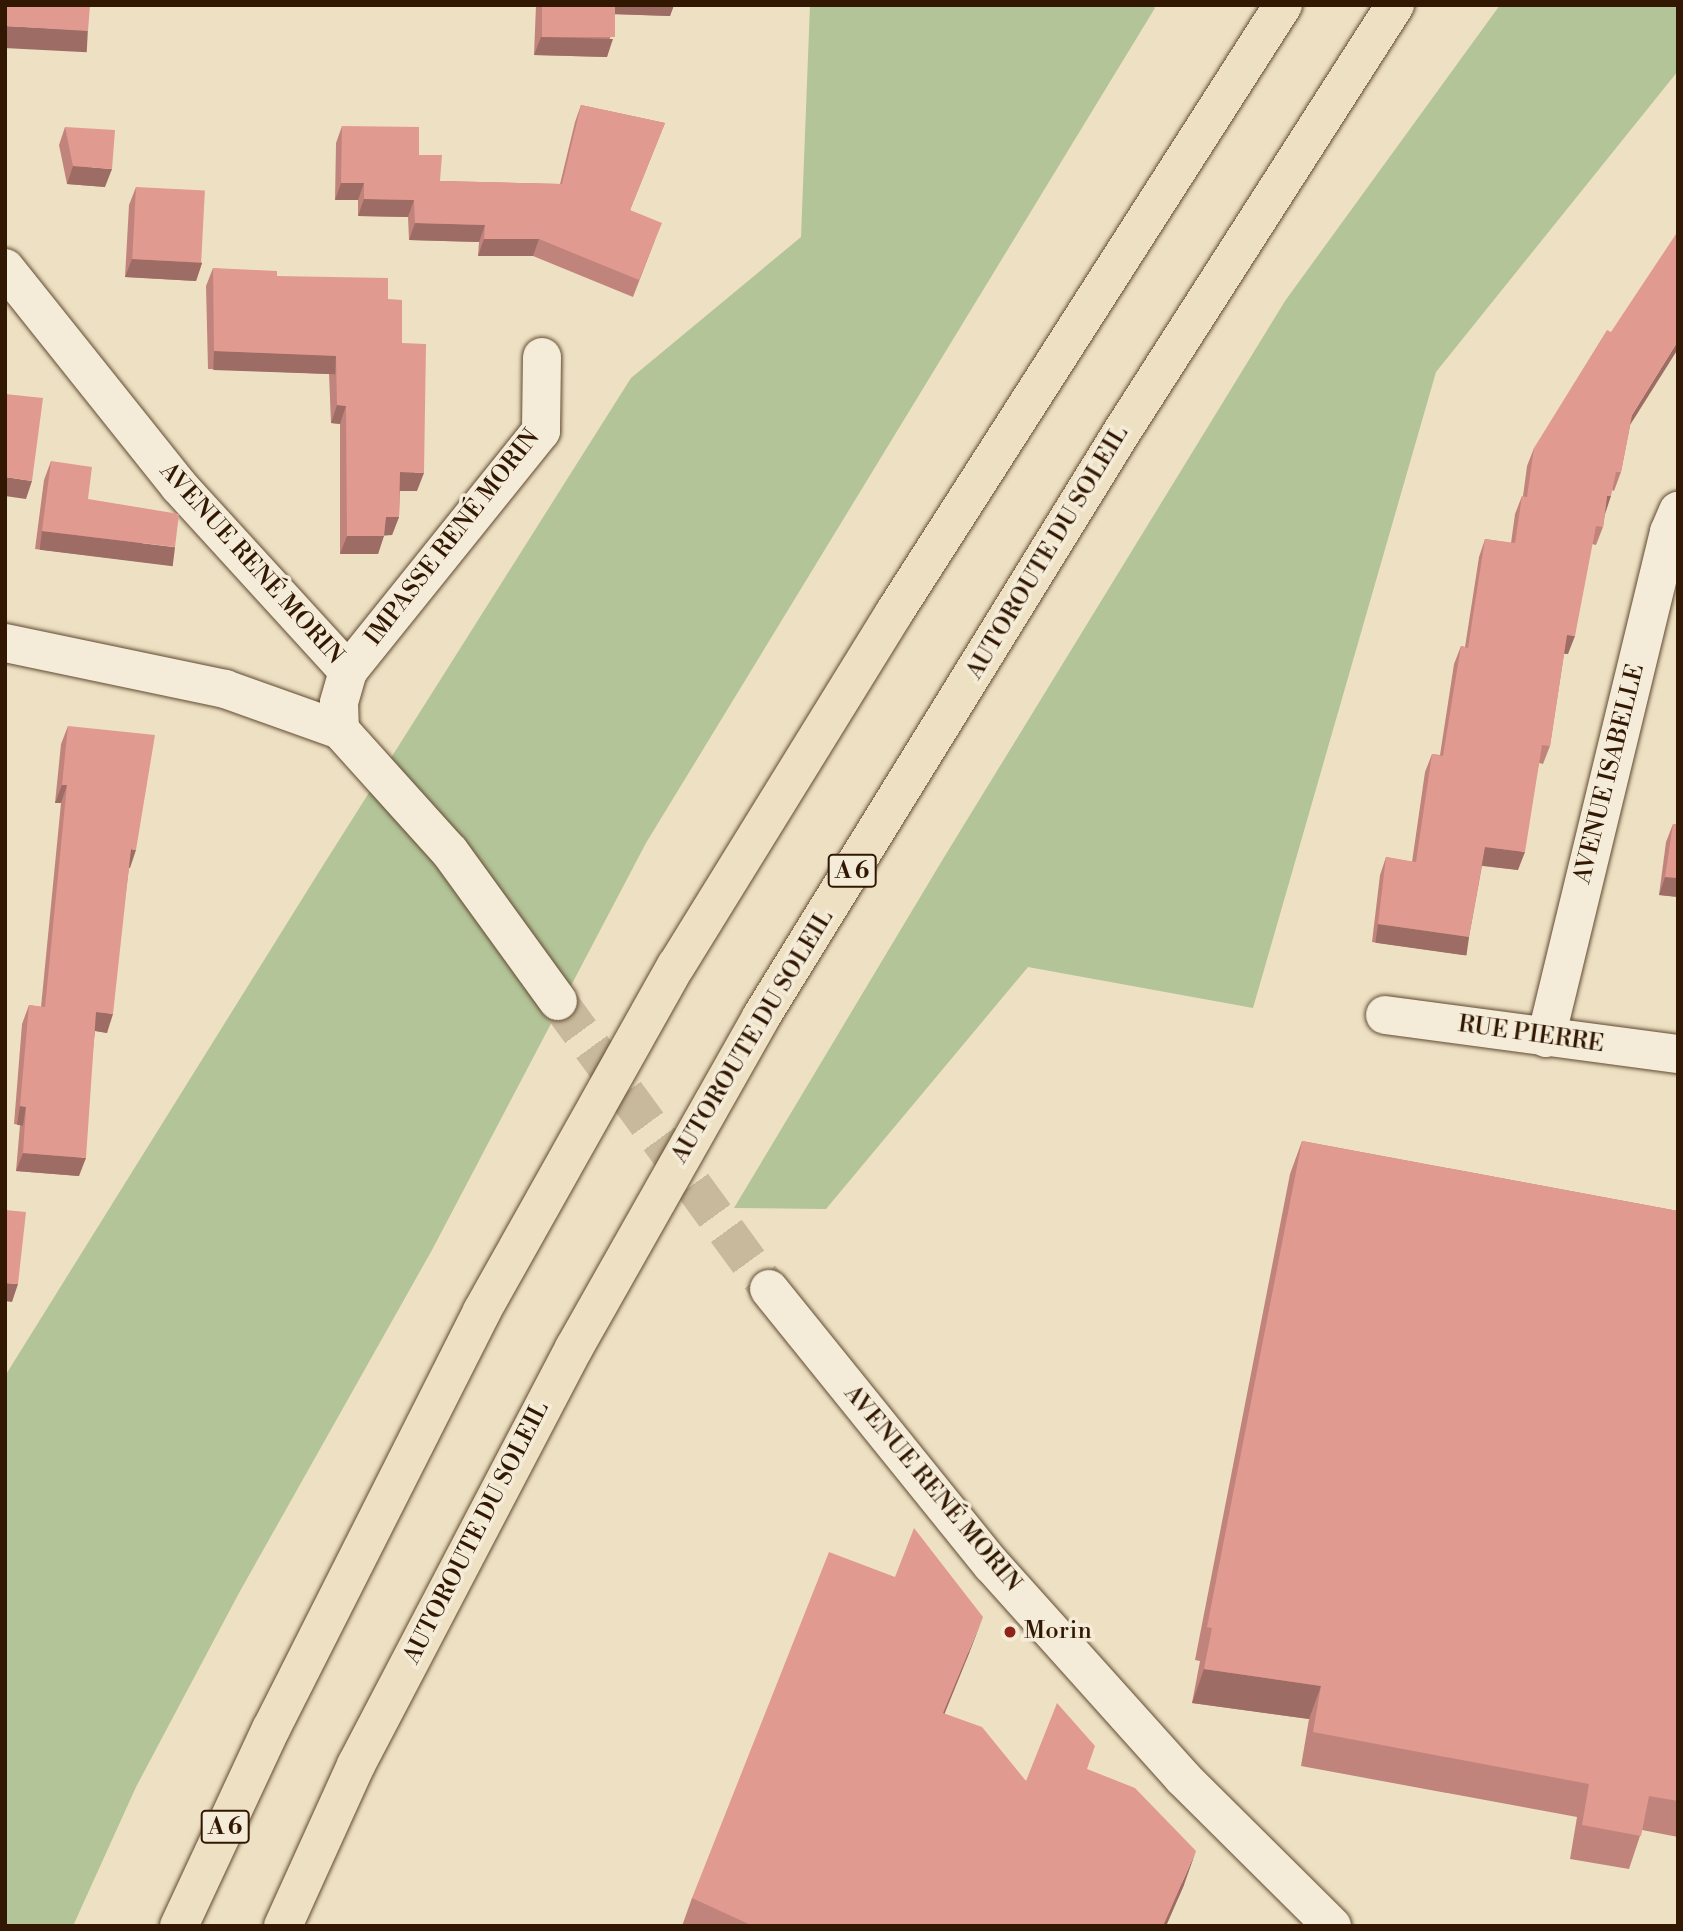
<!DOCTYPE html>
<html>
<head>
<meta charset="utf-8">
<style>
	body { margin:0 }
	#map { position:relative; width:1683px; height:1931px; overflow:hidden; background:#eee1c3; font-family:"Libre Bodoni",serif }
	div>[style] { position:absolute }
	[style*='--x'] { left:calc(var(--x)*1px); top:calc(var(--y)*1px); width:calc(var(--w)*1px); rotate:calc(var(--a)*1deg) }
	.green>* { inset:0; background:#b3c498 }
	.minor-tunnel>* { height:38px; margin-top:-19px; transform-origin:0; background:repeating-linear-gradient(90deg,#c8b99c 0 38px,transparent 0 57px) }
	.roads { filter:drop-shadow(0 0 2px #614a32) drop-shadow(0 0 2px #614a32) }
	.minor>* { height:38px; margin:-19px; padding:0 19px; transform-origin:19px; border-radius:19px; background:#f4ecd8 }
	.highway>* { height:38px; margin:-19px; padding:0 19px; transform-origin:19px; border-radius:19px; background:#eee1c3 }
	.wall>* { inset:0; background:#c1847c }
	.shaded-wall>* { inset:0; background:#9d6c65; transform-origin:0 0 }
	.building>* { inset:0; background:#e09a90; transform-origin:0 0 }
	.dots>* { width:19px; height:19px; translate:-50% -50%; box-sizing:border-box; border:4px solid #f4ecd8; border-radius:50% }
	span { translate:-50% -50%; white-space:nowrap; text-align:center; line-height:1.15; -webkit-text-stroke:7px #f4ecd8; paint-order:stroke }
	.shield-label span { padding:2px 5px; background:#f4ecd8; border:2px solid; border-radius:5px; -webkit-text-stroke-width:0 }
	.shield-label { font-size:23px; color:#321802; font-weight:700 }
	.street-label { font-size:24px; color:#321802 }
	.poi-label { font-size:24px; color:#321802 }
	.left { translate:0 -50%; text-align:left }
	.frame { position:absolute; inset:0; border:7px solid #321802; pointer-events:none }
</style>
</head>
<body>
<div id="map">
	<div class="green">
		<i style="clip-path:polygon(810px 5px,1152px 5px,1155px 8px,646px 843px,432px 1250px,239px 1593px,136px 1787px,73px 1926px,5px 1926px,5px 1376px,317px 875px,631px 378px,801px 237px)"></i>
		<i style="clip-path:polygon(1500px 5px,1678px 5px,1678px 71px,1436px 372px,1253px 1008px,1028px 967px,826px 1209px,734px 1208px,943px 859px,1285px 301px)"></i>
	</div>
	<div class="minor-tunnel">
		<i style="--x:558;--y:1001;--w:357;--a:53.8"></i>
	</div>
	<div class="roads">
		<div class="minor">
			<i style="--x:5;--y:268;--w:279;--a:51.4"></i>
			<i style="--x:179;--y:486;--w:251;--a:47.6"></i>
			<i style="--x:542;--y:357;--w:74;--a:90.8"></i>
			<i style="--x:541;--y:431;--w:308;--a:128.8"></i>
			<i style="--x:348;--y:671;--w:33;--a:106"></i>
			<i style="--x:339;--y:703;--w:27;--a:88"></i>
			<i style="--x:340;--y:730;--w:164;--a:48"></i>
			<i style="--x:450;--y:852;--w:184;--a:54.1"></i>
			<i style="--x:5;--y:643;--w:225;--a:11.8"></i>
			<i style="--x:225;--y:689;--w:122;--a:19.6"></i>
			<i style="--x:1385;--y:1015;--w:296;--a:7.6"></i>
			<i style="--x:1546;--y:1038;--w:521;--a:-76.34"></i>
			<i style="--x:1669;--y:532;--w:23;--a:-67"></i>
			<i style="--x:769;--y:1289;--w:355;--a:51.1"></i>
			<i style="--x:992;--y:1565;--w:286;--a:48.1"></i>
			<i style="--x:1183;--y:1778;--w:210;--a:44.8"></i>
		</div>
		<div class="highway">
			<i style="--x:179;--y:1926;--w:217;--a:-65"></i>
			<i style="--x:271;--y:1729;--w:468;--a:-63.2"></i>
			<i style="--x:482;--y:1311;--w:396;--a:-60.7"></i>
			<i style="--x:676;--y:966;--w:415;--a:-58.3"></i>
			<i style="--x:894;--y:613;--w:722;--a:-57.39"></i>
			<i style="--x:283;--y:1926;--w:177;--a:-65.6"></i>
			<i style="--x:356;--y:1765;--w:471;--a:-62.4"></i>
			<i style="--x:574;--y:1348;--w:380;--a:-60.5"></i>
			<i style="--x:761;--y:1017;--w:690;--a:-58.34"></i>
			<i style="--x:1123;--y:430;--w:505;--a:-57.38"></i>
		</div>
	</div>
	<div class="wall">
		<i style="clip-path:polygon(536px 5px,674px 5px,670px 16px,614px 14px,607px 57px,534px 55px)"></i>
		<i style="clip-path:polygon(581px 105px,665px 123px,630px 210px,655px 240px,633px 297px,533px 256px,478px 256px,479px 242px,409px 240px,408px 217px,358px 216px,358px 200px,335px 200px,336px 143px,342px 126px,419px 155px,440px 181px,560px 184px,575px 122px)"></i>
		<i style="clip-path:polygon(65px 127px,105px 187px,67px 184px,59px 145px)"></i>
		<i style="clip-path:polygon(136px 187px,202px 263px,196px 281px,125px 277px,129px 205px)"></i>
		<i style="clip-path:polygon(213px 268px,277px 276px,388px 299px,402px 343px,417px 491px,400px 491px,399px 517px,392px 535px,384px 535px,378px 554px,340px 554px,340px 424px,331px 423px,329px 374px,208px 369px,206px 286px)"></i>
		<i style="clip-path:polygon(1630px 426px,1621px 472px,1614px 491px,1612px 490px,1605px 514px,1603px 527px,1596px 545px,1592px 544px,1568px 654px,1564px 654px,1550px 746px,1543px 764px,1539px 763px,1518px 870px,1482px 866px,1469px 937px,1463px 955px,1372px 942px,1380px 875px,1386px 857px,1412px 862px,1425px 772px,1432px 754px,1440px 755px,1454px 664px,1461px 646px,1465px 647px,1479px 557px,1485px 539px,1511px 543px,1515px 514px,1522px 496px,1523px 496px,1527px 466px,1534px 448px)"></i>
		<i style="clip-path:polygon(51px 461px,88px 499px,168px 565px,35px 549px,44px 480px)"></i>
		<i style="clip-path:polygon(68px 726px,130px 868px,129px 868px,107px 1033px,95px 1031px,79px 1176px,16px 1171px,20px 1125px,14px 1124px,22px 1024px,29px 1005px,41px 1007px,61px 803px,55px 803px,61px 744px)"></i>
		<i style="clip-path:polygon(1673px 824px,1678px 897px,1659px 895px,1666px 842px)"></i>
		<i style="clip-path:polygon(1302px 1141px,1678px 1211px,1678px 1837px,1642px 1830px,1629px 1869px,1570px 1859px,1577px 1817px,1301px 1766px,1309px 1719px,1192px 1703px,1200px 1661px,1195px 1660px,1290px 1174px)"></i>
		<i style="clip-path:polygon(970px 1651px,944px 1714px,1026px 1781px,1087px 1769px,1184px 1885px,1166px 1926px,682px 1926px,692px 1898px)"></i>
	</div>
	<div class="shaded-wall">
		<i style="clip-path:polygon(612px 5px,674px 5px,670px 16px,609px 14px)"></i>
		<i style="left:5px;top:26px;width:83px;height:22px;rotate:3deg"></i>
		<i style="clip-path:polygon(541px 37px,613px 39px,607px 57px,534px 55px)"></i>
		<i style="clip-path:polygon(73px 166px,112px 169px,105px 187px,67px 184px)"></i>
		<i style="clip-path:polygon(341px 183px,364px 183px,358px 200px,335px 200px)"></i>
		<i style="clip-path:polygon(364px 199px,414px 200px,408px 217px,358px 216px)"></i>
		<i style="clip-path:polygon(415px 223px,485px 225px,479px 242px,409px 240px)"></i>
		<i style="clip-path:polygon(484px 239px,539px 239px,533px 256px,478px 256px)"></i>
		<i style="clip-path:polygon(132px 259px,202px 263px,196px 281px,125px 277px)"></i>
		<i style="clip-path:polygon(1678px 341px,1678px 349px,1625px 433px,1632px 415px)"></i>
		<i style="left:214px;top:351px;width:122px;height:19px;rotate:2deg"></i>
		<i style="clip-path:polygon(337px 405px,346px 406px,340px 424px,331px 423px)"></i>
		<i style="clip-path:polygon(400px 472px,424px 473px,417px 491px,394px 491px)"></i>
		<i style="clip-path:polygon(5px 477px,32px 481px,26px 499px,5px 496px)"></i>
		<i style="clip-path:polygon(1607px 496px,1611px 496px,1605px 514px)"></i>
		<i style="clip-path:polygon(386px 517px,399px 517px,392px 535px,379px 536px)"></i>
		<i style="left:42px;top:531px;width:134px;height:19px;rotate:7deg"></i>
		<i style="clip-path:polygon(347px 536px,384px 536px,378px 554px,340px 554px)"></i>
		<i style="clip-path:polygon(1567px 635px,1575px 636px,1568px 654px,1561px 653px)"></i>
		<i style="clip-path:polygon(62px 785px,67px 785px,61px 803px,55px 803px)"></i>
		<i style="clip-path:polygon(1485px 847px,1525px 852px,1518px 870px,1478px 865px)"></i>
		<i style="clip-path:polygon(131px 849px,136px 850px,130px 868px,124px 867px)"></i>
		<i style="clip-path:polygon(1665px 877px,1678px 878px,1678px 897px,1659px 895px)"></i>
		<i style="left:1378px;top:924px;width:92px;height:19px;rotate:8deg"></i>
		<i style="clip-path:polygon(96px 1012px,113px 1014px,107px 1033px,90px 1030px)"></i>
		<i style="left:20px;top:1106px;width:6px;height:19px;rotate:9deg"></i>
		<i style="clip-path:polygon(23px 1153px,86px 1158px,79px 1176px,16px 1171px)"></i>
		<i style="clip-path:polygon(5px 1283px,18px 1284px,12px 1302px,5px 1301px)"></i>
		<i style="clip-path:polygon(983px 1617px,970px 1651px,931px 1747px,943px 1713px)"></i>
		<i style="clip-path:polygon(1204px 1669px,1321px 1686px,1309px 1719px,1192px 1703px)"></i>
		<i style="clip-path:polygon(1196px 1851px,1184px 1885px,1166px 1926px,1163px 1926px)"></i>
	</div>
	<div class="building">
		<i style="clip-path:polygon(5px 5px,90px 5px,88px 31px,5px 26px)"></i>
		<i style="left:542px;top:5px;width:73px;height:32px"></i>
		<i style="clip-path:polygon(581px 105px,665px 123px,630px 210px,662px 223px,639px 280px,539px 239px,484px 239px,485px 225px,415px 223px,414px 200px,364px 199px,364px 183px,341px 183px,342px 126px,419px 127px,419px 155px,442px 155px,440px 181px,562px 184px)"></i>
		<i style="clip-path:polygon(65px 127px,115px 130px,112px 169px,73px 166px)"></i>
		<i style="left:136px;top:187px;width:69px;height:72px;rotate:3deg"></i>
		<i style="clip-path:polygon(1678px 231px,1678px 341px,1632px 415px,1621px 472px,1616px 472px,1611px 496px,1607px 496px,1603px 527px,1596px 526px,1575px 636px,1567px 635px,1550px 746px,1542px 745px,1525px 852px,1485px 847px,1469px 937px,1378px 924px,1386px 857px,1416px 862px,1432px 754px,1443px 756px,1461px 646px,1468px 648px,1485px 539px,1515px 543px,1522px 496px,1527px 497px,1534px 448px,1607px 330px,1611px 332px)"></i>
		<i style="clip-path:polygon(213px 268px,277px 271px,277px 276px,388px 278px,388px 299px,402px 300px,402px 343px,426px 344px,424px 473px,400px 472px,399px 517px,386px 517px,384px 536px,347px 536px,346px 406px,337px 405px,336px 356px,214px 351px)"></i>
		<i style="clip-path:polygon(5px 394px,43px 398px,32px 481px,5px 477px)"></i>
		<i style="clip-path:polygon(51px 461px,92px 467px,88px 499px,179px 514px,175px 547px,42px 531px)"></i>
		<i style="clip-path:polygon(68px 726px,155px 735px,136px 850px,131px 849px,113px 1014px,96px 1012px,86px 1158px,23px 1153px,26px 1107px,20px 1106px,29px 1005px,45px 1007px,67px 785px,62px 785px)"></i>
		<i style="clip-path:polygon(1673px 824px,1678px 824px,1678px 878px,1665px 877px)"></i>
		<i style="clip-path:polygon(1302px 1141px,1678px 1211px,1678px 1801px,1649px 1796px,1641px 1836px,1582px 1825px,1589px 1784px,1313px 1732px,1321px 1686px,1204px 1669px,1212px 1628px,1207px 1627px)"></i>
		<i style="clip-path:polygon(5px 1210px,26px 1212px,18px 1284px,5px 1283px)"></i>
		<i style="clip-path:polygon(914px 1528px,983px 1617px,943px 1713px,982px 1727px,1026px 1781px,1057px 1703px,1095px 1746px,1087px 1769px,1135px 1788px,1196px 1851px,1163px 1926px,753px 1926px,692px 1898px,829px 1552px,895px 1577px)"></i>
	</div>
	<div class="dots">
		<i style="left:1010px;top:1632px;background:#8f2418"></i>
	</div>
	<div class="shield-label">
		<span style="left:852px;top:871px">A 6</span>
		<span style="left:225px;top:1827px">A 6</span>
	</div>
	<div class="street-label">
		<span style="left:453px;top:538px;rotate:-52deg">IMPASSE RENÉ MORIN</span>
		<span style="left:1048px;top:553px;rotate:-59deg">AUTOROUTE DU SOLEIL</span>
		<span style="left:251px;top:564px;rotate:48deg">AVENUE RENÉ MORIN</span>
		<span style="left:1610px;top:774px;rotate:-76deg">AVENUE ISABELLE</span>
		<span style="left:1531px;top:1035px;rotate:8deg">RUE PIERRE</span>
		<span style="left:753px;top:1037px;rotate:-59deg">AUTOROUTE DU SOLEIL</span>
		<span style="left:932px;top:1489px;rotate:50deg">AVENUE RENÉ MORIN</span>
		<span style="left:477px;top:1533px;rotate:-63deg">AUTOROUTE DU SOLEIL</span>
	</div>
	<div class="poi-label">
		<span class="left" style="left:1024px;top:1632px">Morin</span>
	</div>
	<div class="frame"></div>
</div>
</body>
</html>
